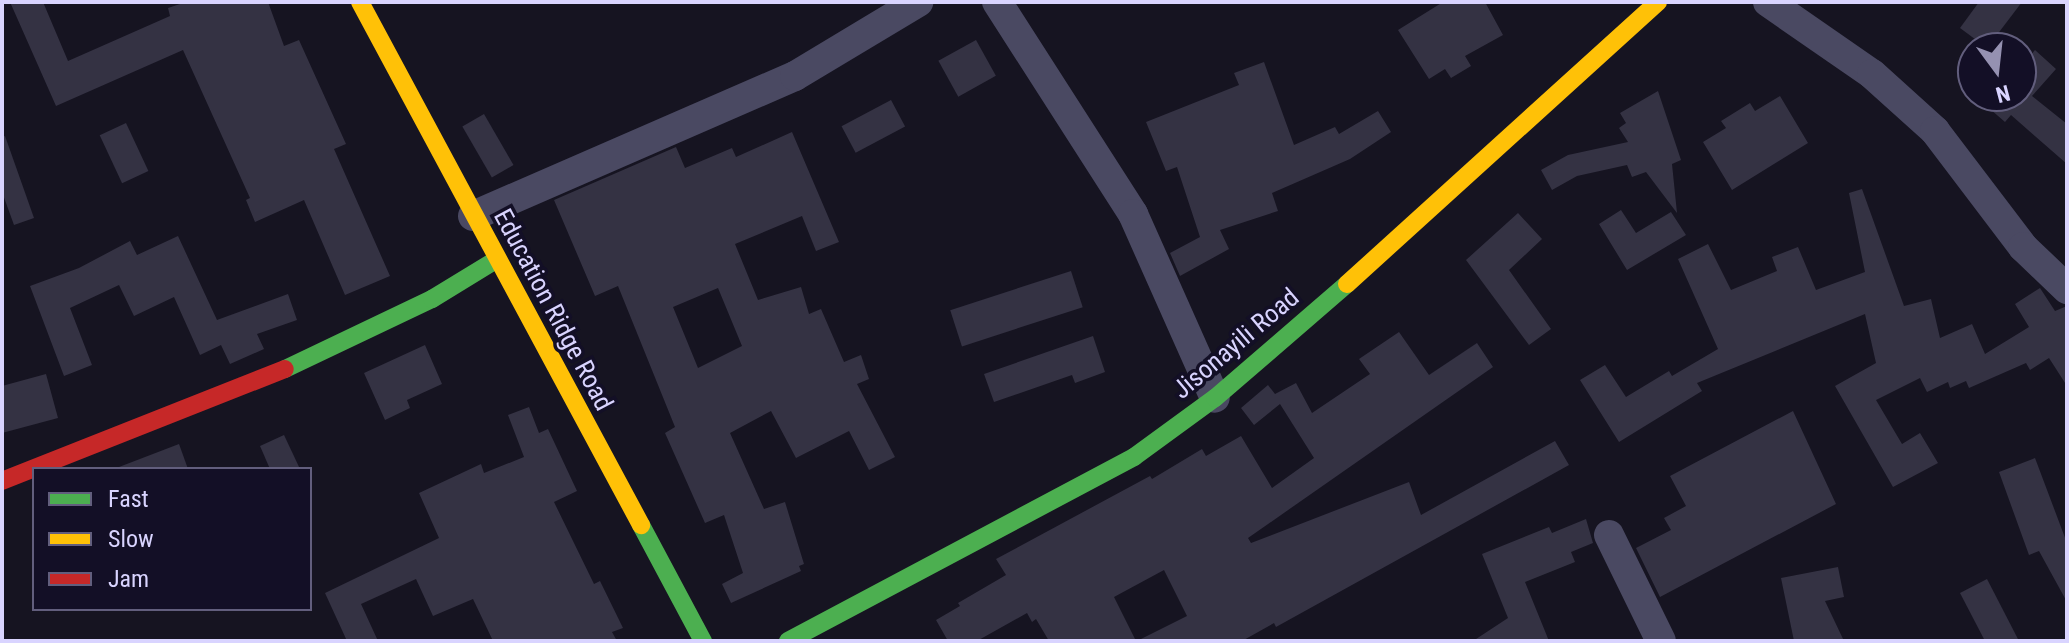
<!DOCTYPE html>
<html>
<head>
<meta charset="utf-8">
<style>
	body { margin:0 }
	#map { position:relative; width:2069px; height:643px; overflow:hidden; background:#161421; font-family:"Roboto Condensed",sans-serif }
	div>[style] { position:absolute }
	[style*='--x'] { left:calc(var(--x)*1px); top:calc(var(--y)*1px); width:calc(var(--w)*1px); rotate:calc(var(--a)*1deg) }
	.building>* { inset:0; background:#343243; transform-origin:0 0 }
	.street>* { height:30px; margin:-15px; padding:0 15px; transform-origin:15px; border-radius:15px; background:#4a4962 }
	.fast>* { height:18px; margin:-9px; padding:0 9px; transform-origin:9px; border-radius:9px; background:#4caf50 }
	.slow>* { height:18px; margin:-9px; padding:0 9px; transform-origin:9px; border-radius:9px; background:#ffc107 }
	.jam>* { height:18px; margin:-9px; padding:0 9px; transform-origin:9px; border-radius:9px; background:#c62828 }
	span { translate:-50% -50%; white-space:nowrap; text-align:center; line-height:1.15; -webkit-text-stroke:7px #130f26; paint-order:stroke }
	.street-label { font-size:26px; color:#d9d4ff }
	.frame { position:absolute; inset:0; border:4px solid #d9d4ff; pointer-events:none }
	.legend { position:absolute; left:32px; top:467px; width:280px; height:144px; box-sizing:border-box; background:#130f26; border:2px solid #625e7d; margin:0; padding:10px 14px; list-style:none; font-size:24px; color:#d9d4ff }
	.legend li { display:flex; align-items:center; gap:16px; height:40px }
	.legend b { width:40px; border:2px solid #625e7d }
	.north { position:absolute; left:1957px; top:32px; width:80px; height:80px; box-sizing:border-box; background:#130f26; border:2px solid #625e7d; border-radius:50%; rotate:165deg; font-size:22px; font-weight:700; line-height:32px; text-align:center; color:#d9d4ff }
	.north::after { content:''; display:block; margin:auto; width:28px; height:36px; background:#9591b1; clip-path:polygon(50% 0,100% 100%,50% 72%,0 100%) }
</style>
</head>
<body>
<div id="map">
	<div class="building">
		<i style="clip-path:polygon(10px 2px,43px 2px,68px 61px,170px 16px,168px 8px,186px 2px,268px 2px,284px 46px,299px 40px,346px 144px,334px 149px,390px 276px,345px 295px,304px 200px,255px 222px,246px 200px,250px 198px,183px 50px,56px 106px)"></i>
		<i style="clip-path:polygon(1443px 2px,1485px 2px,1503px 35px,1465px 56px,1471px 66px,1451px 78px,1445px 69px,1429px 79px,1398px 30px)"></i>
		<i style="clip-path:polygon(1979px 2px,2022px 2px,1987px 48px,1960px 28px)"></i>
		<i style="left:976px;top:40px;width:41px;height:43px;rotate:61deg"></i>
		<i style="clip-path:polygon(2035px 50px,2056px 69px,2032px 96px,2067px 124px,2067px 164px,2011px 115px,2005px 122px,1975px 96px,2021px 96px,2021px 66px)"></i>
		<i style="clip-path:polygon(1264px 62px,1294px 145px,1335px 127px,1339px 134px,1378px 111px,1391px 132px,1350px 159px,1272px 193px,1278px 211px,1220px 230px,1229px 249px,1180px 276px,1170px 253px,1200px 237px,1177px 167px,1166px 171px,1146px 122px,1239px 85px,1234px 73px)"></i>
		<i style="clip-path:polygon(1658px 91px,1681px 160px,1672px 164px,1677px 213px,1646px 172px,1632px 177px,1627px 165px,1577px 176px,1552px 190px,1541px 170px,1568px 155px,1628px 142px,1619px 128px,1626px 123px,1620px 113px)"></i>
		<i style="clip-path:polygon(1780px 96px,1808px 143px,1732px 190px,1703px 142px,1726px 128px,1721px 121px,1750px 103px,1755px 111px)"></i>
		<i style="left:891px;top:100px;width:30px;height:56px;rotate:62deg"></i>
		<i style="left:484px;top:114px;width:59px;height:25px;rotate:60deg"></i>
		<i style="left:126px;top:123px;width:53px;height:29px;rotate:65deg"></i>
		<i style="clip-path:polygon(evenodd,792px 132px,839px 242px,816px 251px,802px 216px,735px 244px,758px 300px,801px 287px,809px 314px,821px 309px,844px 362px,861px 355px,869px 379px,857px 384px,895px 457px,869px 470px,849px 431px,796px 458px,771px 411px,730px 433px,764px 509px,785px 502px,804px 564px,799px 566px,801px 571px,731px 603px,722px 584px,743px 573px,724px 515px,705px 523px,665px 433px,675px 427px,618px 286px,595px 296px,554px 200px,676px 147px,685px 168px,732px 148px,736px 157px,792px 132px,718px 288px,742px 346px,698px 368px,673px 307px,718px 288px)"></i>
		<i style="clip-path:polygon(5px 136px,34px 218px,14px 225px,2px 192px,2px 137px)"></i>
		<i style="clip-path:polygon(1862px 189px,1904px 306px,1931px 299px,1940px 338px,1972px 324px,1985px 354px,2029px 327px,2015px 304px,2040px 288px,2055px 311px,2067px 306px,2067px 386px,2049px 358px,2030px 370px,2026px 363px,1969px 388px,1966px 381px,1950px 388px,1948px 382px,1927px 392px,1920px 378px,1876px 400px,1902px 444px,1920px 433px,1938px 463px,1893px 487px,1835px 386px,1876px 363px,1865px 314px,1697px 383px,1702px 391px,1619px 442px,1580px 380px,1605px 365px,1626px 397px,1669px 371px,1672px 376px,1718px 349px,1678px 259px,1708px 244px,1731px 290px,1777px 271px,1772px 257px,1798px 247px,1816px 290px,1865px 272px,1849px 193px)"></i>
		<i style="clip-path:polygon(1621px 210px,1636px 233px,1671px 212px,1686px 235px,1627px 270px,1599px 224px)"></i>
		<i style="clip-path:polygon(1518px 213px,1542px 239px,1509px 270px,1551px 329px,1529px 345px,1466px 260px)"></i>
		<i style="clip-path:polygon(178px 236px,217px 320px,288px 294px,297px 320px,257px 334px,264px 349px,230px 364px,221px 345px,200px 355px,174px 297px,134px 316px,119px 285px,70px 308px,92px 365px,64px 376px,30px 286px,79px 268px,130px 241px,137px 255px)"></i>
		<i style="left:1071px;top:271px;width:38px;height:127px;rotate:72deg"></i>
		<i style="clip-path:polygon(1399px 332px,1429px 375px,1477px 343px,1493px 367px,1248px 538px,1251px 543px,1409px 482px,1421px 515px,1555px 441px,1569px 465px,1276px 627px,1274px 623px,1242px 641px,1137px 641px,1187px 616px,1164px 570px,1114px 597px,1136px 641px,1049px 641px,1036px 619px,1032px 622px,1027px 613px,977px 641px,948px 641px,936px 620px,960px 606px,958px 603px,1006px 575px,996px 559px,1150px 476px,1152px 479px,1202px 449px,1206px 456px,1241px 436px,1272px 488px,1314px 458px,1280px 404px,1254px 425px,1241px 408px,1268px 385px,1275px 394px,1296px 383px,1312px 413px,1370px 374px,1359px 359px)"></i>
		<i style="clip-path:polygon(1093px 336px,1105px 372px,1075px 383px,1072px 375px,994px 402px,984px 374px)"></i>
		<i style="clip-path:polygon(425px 345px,442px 384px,407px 400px,410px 408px,385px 420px,364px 373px)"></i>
		<i style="clip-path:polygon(46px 374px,58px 418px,2px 433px,2px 386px)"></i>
		<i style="clip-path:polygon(529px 407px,539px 433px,548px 429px,577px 491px,554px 502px,594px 584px,600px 581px,623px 628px,612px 632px,617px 641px,493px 641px,473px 599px,433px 616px,416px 579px,361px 604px,378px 641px,347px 641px,325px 593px,439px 538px,419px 493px,481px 464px,484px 473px,524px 457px,508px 415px)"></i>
		<i style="clip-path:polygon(1793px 411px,1836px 504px,1660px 597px,1636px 548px,1671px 530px,1664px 518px,1686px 506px,1670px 476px)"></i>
		<i style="clip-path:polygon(284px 435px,300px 469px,270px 469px,260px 446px)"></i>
		<i style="clip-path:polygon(179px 444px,188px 469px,120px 469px,119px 467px)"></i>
		<i style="clip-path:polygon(2035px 458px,2067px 543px,2067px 602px,2039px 551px,2029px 555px,1999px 472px)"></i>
		<i style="clip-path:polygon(1586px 519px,1593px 543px,1571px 552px,1575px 562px,1525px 582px,1549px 641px,1473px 641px,1508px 618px,1482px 554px,1549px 527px,1552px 533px)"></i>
		<i style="clip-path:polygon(1838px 567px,1844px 597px,1825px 601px,1844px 641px,1794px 641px,1781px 578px)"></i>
		<i style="clip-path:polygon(1987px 579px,2019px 641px,1985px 641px,1960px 593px)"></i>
	</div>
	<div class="street">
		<i style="--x:997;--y:2;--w:252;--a:57.3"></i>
		<i style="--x:1133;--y:214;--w:201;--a:66"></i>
		<i style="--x:1768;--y:2;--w:126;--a:34.7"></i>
		<i style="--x:1872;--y:74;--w:85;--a:42.1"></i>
		<i style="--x:1935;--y:131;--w:146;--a:52.8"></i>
		<i style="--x:2023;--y:247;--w:61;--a:43.7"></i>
		<i style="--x:473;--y:216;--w:351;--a:-23.5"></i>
		<i style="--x:795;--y:76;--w:144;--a:-31"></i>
		<i style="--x:1609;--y:535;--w:118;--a:63.9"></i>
	</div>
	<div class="fast">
		<i style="--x:285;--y:369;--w:163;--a:-25.5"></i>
		<i style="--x:432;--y:299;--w:75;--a:-31.4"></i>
		<i style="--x:641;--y:525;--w:132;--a:61.9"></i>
		<i style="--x:788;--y:641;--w:392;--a:-28"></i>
		<i style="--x:1134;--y:457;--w:100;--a:-36.1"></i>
		<i style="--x:1215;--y:398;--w:174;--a:-40.8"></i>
	</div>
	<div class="slow">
		<i style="--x:360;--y:2;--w:594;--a:61.75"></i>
		<i style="--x:1347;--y:284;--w:420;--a:-42.2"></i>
	</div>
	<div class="jam">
		<i style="--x:2;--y:481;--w:304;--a:-21.6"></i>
	</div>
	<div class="street-label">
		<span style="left:553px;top:310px;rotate:62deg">Education Ridge Road</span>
		<span style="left:1236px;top:344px;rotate:-40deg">Jisonayili Road</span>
	</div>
	<div class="frame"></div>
	<ul class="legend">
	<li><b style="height:10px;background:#4caf50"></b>Fast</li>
	<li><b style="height:10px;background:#ffc107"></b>Slow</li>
	<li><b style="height:10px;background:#c62828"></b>Jam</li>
	</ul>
	<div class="north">N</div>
</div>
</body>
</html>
